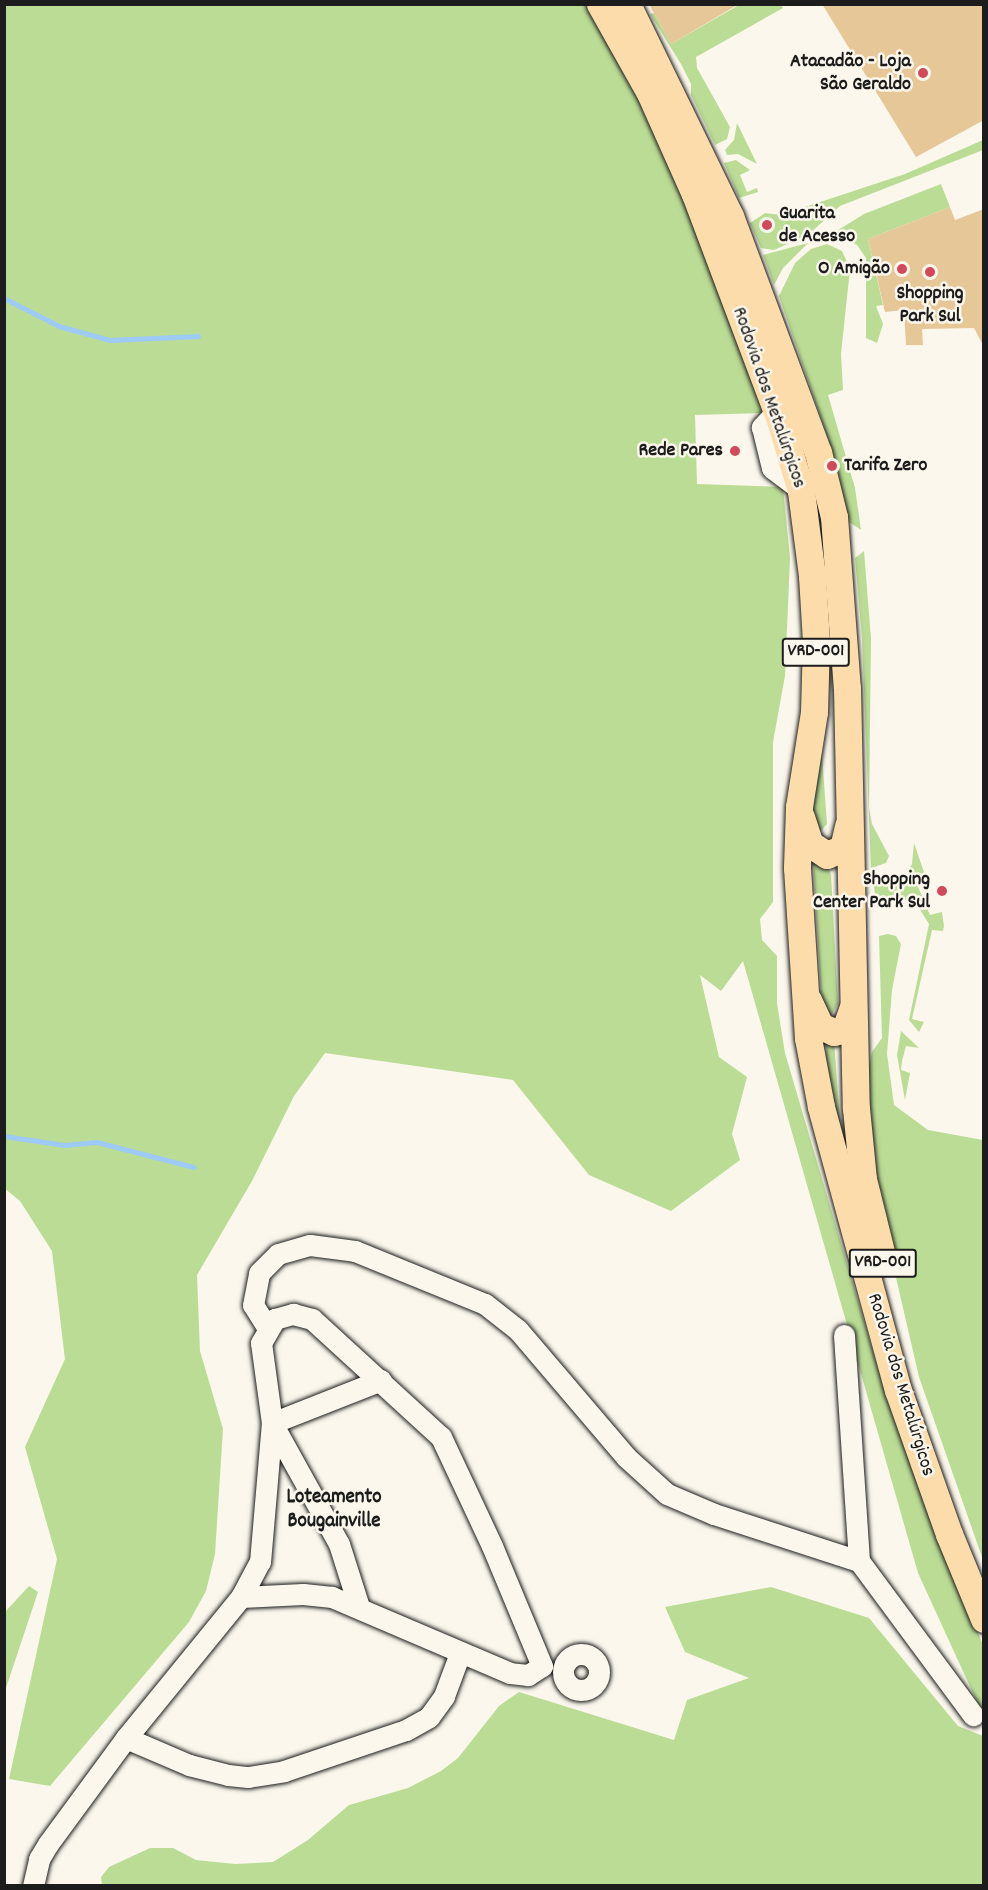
<!DOCTYPE html>
<html>
<head>
<meta charset="utf-8">
<style>
	body { margin:0 }
	#map { position:relative; width:988px; height:1890px; overflow:hidden; background:#fbf7ec; font-family:Dekko,sans-serif }
	div>[style] { position:absolute }
	[style*='--x'] { left:calc(var(--x)*1px); top:calc(var(--y)*1px); width:calc(var(--w)*1px); rotate:calc(var(--a)*1deg) }
	.green>* { inset:0; background:#badc95 }
	.stream>* { height:4.5px; margin:-2.25px; padding:0 2.25px; transform-origin:2.25px; border-radius:2.25px; background:#9dcaf7 }
	.building>* { inset:0; background:#e5c798 }
	.roads { filter:drop-shadow(0 0 2px #1c1c1c) drop-shadow(0 0 2px #1c1c1c) }
	.minor>* { height:21px; margin:-10.5px; padding:0 10.5px; transform-origin:10.5px; border-radius:10.5px; background:#fbf7ec }
	.minor>.ring { margin:-10.5px; padding:0; box-sizing:content-box; background:none; border:21px solid #fbf7ec; border-radius:50% }
	.major>* { height:27px; margin:-13.5px; padding:0 13.5px; transform-origin:13.5px; border-radius:13.5px; background:#fddcac }
	.dots>* { width:16px; height:16px; translate:-50% -50%; box-sizing:border-box; border:3px solid #fbf7ec; border-radius:50% }
	span { translate:-50% -50%; white-space:nowrap; text-align:center; line-height:1.15; -webkit-text-stroke:5px #fbf7ec; paint-order:stroke }
	.shield-label span { padding:2px 4px; background:#fbf7ec; border:2px solid; border-radius:4px; -webkit-text-stroke-width:0 }
	.shield-label { font-size:18px; color:#1c1c1c; font-weight:700 }
	.poi-label { font-size:20px; color:#1c1c1c; font-weight:700 }
	.right { translate:-100% -50%; text-align:right }
	.left { translate:0 -50%; text-align:left }
	.street-label { font-size:20px; color:#1c1c1c }
	.neighbourhood-label { font-size:21px; color:#1c1c1c; font-weight:700 }
	.frame { position:absolute; inset:0; border:6px solid #1c1c1c; pointer-events:none }
</style>
</head>
<body>
<div id="map">
	<div class="green">
		<i style="clip-path:polygon(587px 4px,642px 103px,679px 186px,764px 413px,695px 415px,697px 484px,783px 487px,790px 558px,785px 676px,773px 742px,773px 902px,760px 919px,762px 940px,777px 956px,777px 1003px,785px 1053px,887px 1399px,983px 1645px,983px 1715px,918px 1573px,743px 961px,721px 991px,700px 975px,719px 1057px,747px 1077px,732px 1134px,740px 1160px,671px 1211px,589px 1175px,513px 1080px,325px 1053px,294px 1096px,252px 1181px,197px 1275px,200px 1351px,223px 1429px,215px 1554px,206px 1591px,189px 1622px,50px 1786px,9px 1779px,57px 1559px,25px 1447px,65px 1359px,52px 1251px,20px 1201px,4px 1188px,4px 5px)"></i>
		<i style="clip-path:polygon(739px 5px,781px 5px,783px 8px,696px 57px,697px 68px,730px 127px,727px 139px,715px 145px,691px 95px,691px 84px,681px 64px,650px 14px,654px 13px,671px 44px)"></i>
		<i style="clip-path:polygon(737px 123px,757px 164px,738px 154px,727px 155px,725px 150px,734px 140px)"></i>
		<i style="clip-path:polygon(983px 140px,983px 150px,840px 206px,809px 234px,774px 250px,761px 248px,750px 223px,765px 213px,781px 215px,905px 174px)"></i>
		<i style="clip-path:polygon(736px 160px,750px 170px,740px 175px,747px 192px,757px 188px,758px 192px,739px 198px,724px 163px)"></i>
		<i style="clip-path:polygon(941px 184px,950px 207px,868px 239px,883px 305px,876px 306px,883px 324px,877px 343px,866px 338px,866px 258px,857px 245px,835px 232px,864px 214px)"></i>
		<i style="clip-path:polygon(808px 243px,783px 268px,774px 285px,763px 255px)"></i>
		<i style="clip-path:polygon(827px 244px,842px 251px,850px 269px,841px 354px,843px 390px,828px 395px,855px 488px,861px 530px,849px 522px,832px 450px,779px 296px,795px 263px,811px 249px)"></i>
		<i style="clip-path:polygon(864px 551px,871px 639px,869px 808px,872px 824px,889px 856px,886px 863px,871px 868px,862px 639px,855px 558px)"></i>
		<i style="clip-path:polygon(821px 741px,827px 824px,818px 834px,811px 830px,811px 801px)"></i>
		<i style="clip-path:polygon(914px 843px,926px 878px,916px 882px,930px 915px,942px 912px,944px 926px,943px 931px,932px 930px,912px 1019px,924px 1022px,919px 1032px,909px 1020px,929px 924px,919px 908px,907px 900px,876px 901px,873px 880px,891px 884px,903px 879px,912px 864px)"></i>
		<i style="clip-path:polygon(813px 859px,828px 866px,831px 875px,838px 1004px,831px 1016px,822px 1010px)"></i>
		<i style="clip-path:polygon(888px 934px,896px 936px,901px 944px,892px 990px,887px 1054px,894px 1105px,928px 1130px,983px 1140px,983px 1560px,919px 1377px,872px 1174px,864px 1092px,872px 1052px,882px 1038px,879px 936px)"></i>
		<i style="clip-path:polygon(901px 1031px,919px 1048px,906px 1046px,902px 1061px,901px 1070px,910px 1073px,905px 1100px,897px 1055px)"></i>
		<i style="clip-path:polygon(826px 1040px,834px 1041px,841px 1133px,826px 1059px)"></i>
		<i style="clip-path:polygon(29px 1586px,38px 1592px,5px 1691px,5px 1612px)"></i>
		<i style="clip-path:polygon(771px 1587px,869px 1618px,958px 1726px,983px 1736px,983px 1885px,102px 1885px,101px 1877px,109px 1867px,150px 1848px,173px 1848px,196px 1860px,235px 1864px,273px 1862px,308px 1840px,349px 1805px,408px 1788px,441px 1771px,458px 1758px,499px 1706px,519px 1692px,674px 1740px,687px 1700px,749px 1678px,685px 1652px,665px 1607px)"></i>
	</div>
	<div class="stream">
		<i style="--x:4;--y:298;--w:62;--a:27"></i>
		<i style="--x:59;--y:326;--w:53;--a:15.4"></i>
		<i style="--x:110;--y:340;--w:88;--a:-2.6"></i>
		<i style="--x:4;--y:1136;--w:61;--a:8.5"></i>
		<i style="--x:64;--y:1145;--w:33;--a:-5"></i>
		<i style="--x:97;--y:1142;--w:100;--a:14.5"></i>
	</div>
	<div class="building">
		<i style="clip-path:polygon(649px 4px,739px 4px,671px 44px)"></i>
		<i style="clip-path:polygon(822px 4px,984px 4px,984px 120px,916px 157px)"></i>
		<i style="clip-path:polygon(950px 207px,955px 220px,984px 209px,984px 347px,974px 328px,922px 329px,923px 345px,906px 345px,904px 310px,885px 312px,868px 239px)"></i>
	</div>
	<div class="roads">
		<div class="minor">
			<i style="--x:776;--y:412;--w:21;--a:133"></i>
			<i style="--x:762;--y:427;--w:42;--a:76.3"></i>
			<i style="--x:772;--y:468;--w:35;--a:37"></i>
			<i style="--x:267;--y:1327;--w:26;--a:-122"></i>
			<i style="--x:253;--y:1305;--w:33;--a:-79"></i>
			<i style="--x:259;--y:1273;--w:27;--a:-45"></i>
			<i style="--x:278;--y:1254;--w:33;--a:-16"></i>
			<i style="--x:310;--y:1245;--w:45;--a:7.6"></i>
			<i style="--x:355;--y:1251;--w:140;--a:22.2"></i>
			<i style="--x:485;--y:1304;--w:42;--a:38.2"></i>
			<i style="--x:518;--y:1330;--w:167;--a:49.6"></i>
			<i style="--x:626;--y:1457;--w:55;--a:42.1"></i>
			<i style="--x:667;--y:1494;--w:51;--a:23.1"></i>
			<i style="--x:714;--y:1514;--w:152;--a:18"></i>
			<i style="--x:859;--y:1561;--w:192;--a:53.5"></i>
			<i style="--x:844;--y:1335;--w:226;--a:86.2"></i>
			<i style="--x:359;--y:1607;--w:66;--a:-107.6"></i>
			<i style="--x:339;--y:1544;--w:138;--a:-119"></i>
			<i style="--x:272;--y:1423;--w:117;--a:-21.5"></i>
			<i class="ring" style="left:563px;top:1654px;width:15px;height:15px"></i>
			<i style="--x:126;--y:1738;--w:69;--a:23.2"></i>
			<i style="--x:189;--y:1765;--w:40;--a:14.4"></i>
			<i style="--x:228;--y:1775;--w:20;--a:6"></i>
			<i style="--x:248;--y:1777;--w:36;--a:-9"></i>
			<i style="--x:284;--y:1771;--w:129;--a:-18.6"></i>
			<i style="--x:406;--y:1730;--w:26;--a:-29"></i>
			<i style="--x:429;--y:1717;--w:26;--a:-54"></i>
			<i style="--x:444;--y:1696;--w:46;--a:-69.6"></i>
			<i style="--x:33;--y:1886;--w:28;--a:-77"></i>
			<i style="--x:39;--y:1859;--w:17;--a:-59"></i>
			<i style="--x:48;--y:1844;--w:132;--a:-53.7"></i>
			<i style="--x:126;--y:1738;--w:182;--a:-50.8"></i>
			<i style="--x:241;--y:1597;--w:40;--a:-62"></i>
			<i style="--x:260;--y:1562;--w:140;--a:-85.1"></i>
			<i style="--x:272;--y:1423;--w:81;--a:-97.8"></i>
			<i style="--x:261;--y:1343;--w:28;--a:-60"></i>
			<i style="--x:275;--y:1319;--w:19;--a:-16"></i>
			<i style="--x:293;--y:1314;--w:20;--a:15"></i>
			<i style="--x:312;--y:1319;--w:175;--a:42.5"></i>
			<i style="--x:441;--y:1437;--w:120;--a:64.9"></i>
			<i style="--x:492;--y:1546;--w:130;--a:67.4"></i>
			<i style="--x:542;--y:1666;--w:17;--a:147"></i>
			<i style="--x:528;--y:1675;--w:18;--a:-174"></i>
			<i style="--x:510;--y:1673;--w:194;--a:-156.9"></i>
			<i style="--x:332;--y:1597;--w:29;--a:-174"></i>
			<i style="--x:303;--y:1594;--w:62;--a:177.2"></i>
		</div>
		<div class="major">
			<i style="--x:600;--y:4;--w:102;--a:60.7"></i>
			<i style="--x:650;--y:93;--w:111;--a:66"></i>
			<i style="--x:695;--y:194;--w:241;--a:69.4"></i>
			<i style="--x:780;--y:420;--w:74;--a:73.5"></i>
			<i style="--x:801;--y:491;--w:86;--a:82.6"></i>
			<i style="--x:812;--y:576;--w:65;--a:86.5"></i>
			<i style="--x:816;--y:641;--w:71;--a:91.6"></i>
			<i style="--x:814;--y:712;--w:96;--a:99"></i>
			<i style="--x:799;--y:807;--w:61;--a:91.9"></i>
			<i style="--x:797;--y:868;--w:170;--a:86.3"></i>
			<i style="--x:808;--y:1038;--w:70;--a:79.3"></i>
			<i style="--x:821;--y:1107;--w:293;--a:74.8"></i>
			<i style="--x:898;--y:1390;--w:153;--a:70.5"></i>
			<i style="--x:949;--y:1534;--w:92;--a:67.6"></i>
			<i style="--x:627;--y:4;--w:236;--a:64.1"></i>
			<i style="--x:730;--y:216;--w:252;--a:69.6"></i>
			<i style="--x:818;--y:452;--w:67;--a:76.2"></i>
			<i style="--x:834;--y:517;--w:171;--a:85.7"></i>
			<i style="--x:847;--y:688;--w:420;--a:88.8"></i>
			<i style="--x:856;--y:1108;--w:71;--a:84.4"></i>
			<i style="--x:863;--y:1179;--w:83;--a:76.1"></i>
			<i style="--x:801;--y:817;--w:28;--a:72"></i>
			<i style="--x:810;--y:844;--w:20;--a:33"></i>
			<i style="--x:827;--y:855;--w:17;--a:-24"></i>
			<i style="--x:843;--y:848;--w:23;--a:-77"></i>
			<i style="--x:808;--y:1000;--w:29;--a:65"></i>
			<i style="--x:820;--y:1026;--w:15;--a:23"></i>
			<i style="--x:834;--y:1032;--w:11;--a:-15"></i>
			<i style="--x:845;--y:1029;--w:23;--a:-70"></i>
		</div>
	</div>
	<div class="dots">
		<i style="left:923px;top:73px;background:#d1495b"></i>
		<i style="left:767px;top:225px;background:#d1495b"></i>
		<i style="left:902px;top:269px;background:#d1495b"></i>
		<i style="left:930px;top:272px;background:#d1495b"></i>
		<i style="left:735px;top:451px;background:#d1495b"></i>
		<i style="left:832px;top:466px;background:#d1495b"></i>
		<i style="left:942px;top:891px;background:#d1495b"></i>
	</div>
	<div class="shield-label">
		<span style="left:816px;top:652px">VRD-001</span>
		<span style="left:883px;top:1263px">VRD-001</span>
	</div>
	<div class="poi-label">
		<span class="right" style="left:911px;top:74px">Atacadão - Loja<br>São Geraldo</span>
		<span class="left" style="left:779px;top:226px">Guarita<br>de Acesso</span>
		<span class="right" style="left:890px;top:269px">O Amigão</span>
		<span style="left:930px;top:306px">Shopping<br>Park Sul</span>
		<span class="right" style="left:723px;top:451px">Rede Pares</span>
		<span class="left" style="left:844px;top:466px">Tarifa Zero</span>
		<span class="right" style="left:930px;top:892px">Shopping<br>Center Park Sul</span>
	</div>
	<div class="street-label">
		<span style="left:768px;top:398px;rotate:71deg">Rodovia dos Metalúrgicos</span>
		<span style="left:900px;top:1385px;rotate:73deg">Rodovia dos Metalúrgicos</span>
	</div>
	<div class="neighbourhood-label">
		<span style="left:334px;top:1510px">Loteamento<br>Bougainville</span>
	</div>
	<div class="frame"></div>
</div>
</body>
</html>
